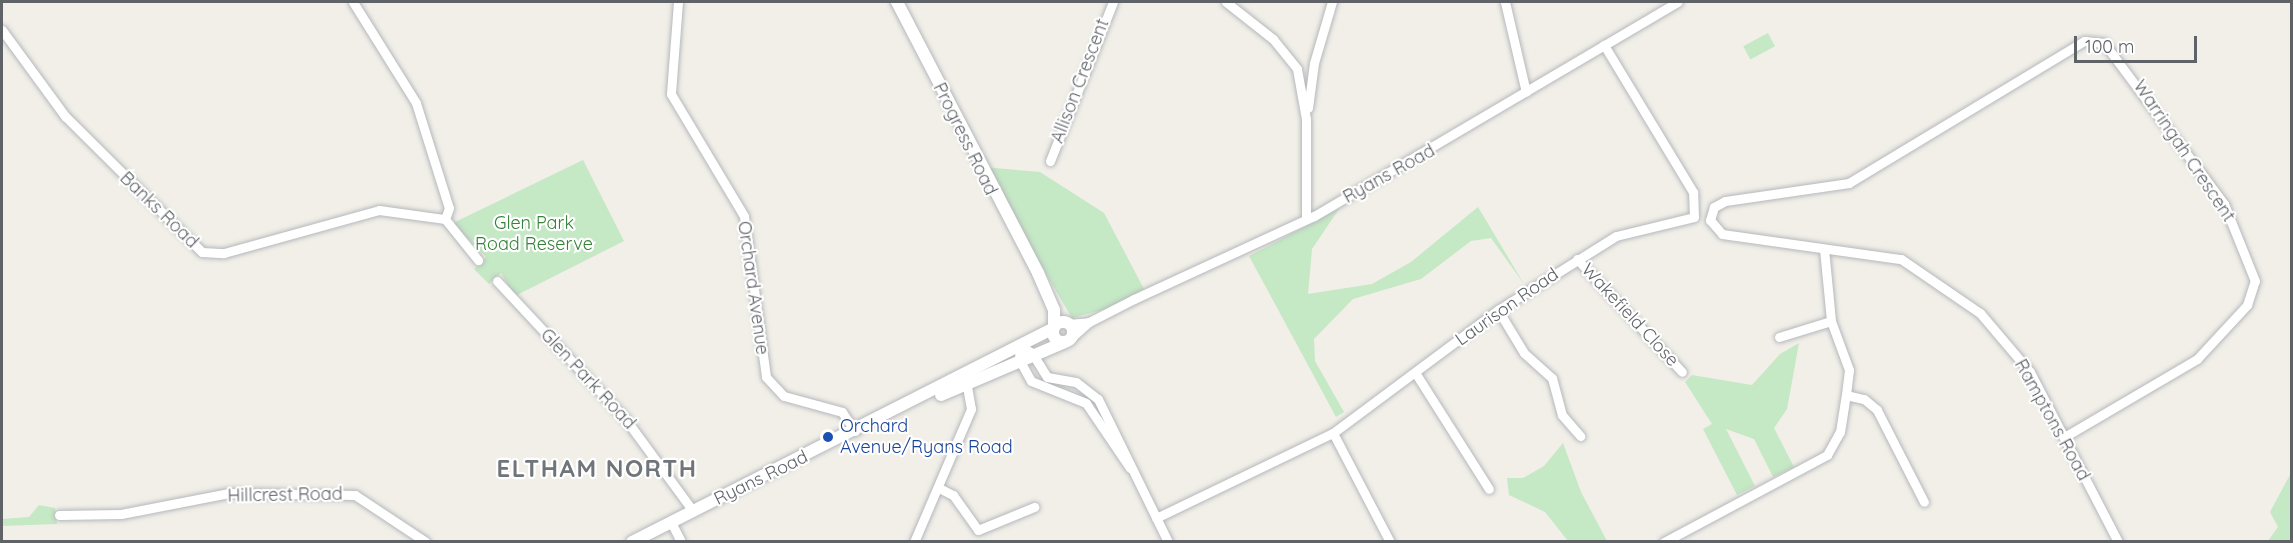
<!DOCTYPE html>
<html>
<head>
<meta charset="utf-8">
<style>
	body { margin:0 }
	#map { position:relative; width:2293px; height:543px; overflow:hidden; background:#f1efe8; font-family:Quicksand,sans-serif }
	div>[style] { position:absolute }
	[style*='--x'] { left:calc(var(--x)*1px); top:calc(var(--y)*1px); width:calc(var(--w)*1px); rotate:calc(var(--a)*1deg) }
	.green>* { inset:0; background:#c5e8c5; transform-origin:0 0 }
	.roads { filter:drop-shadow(0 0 2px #b5b8bc) drop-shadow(0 0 2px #b5b8bc) }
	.minor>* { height:9px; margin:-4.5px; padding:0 4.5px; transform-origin:4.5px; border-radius:4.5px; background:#fff }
	.tertiary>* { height:12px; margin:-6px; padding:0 6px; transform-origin:6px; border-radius:6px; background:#fff }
	.tertiary>.ring { margin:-6px; padding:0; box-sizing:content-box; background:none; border:12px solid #fff; border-radius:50% }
	.dots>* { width:16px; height:16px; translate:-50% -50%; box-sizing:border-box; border:3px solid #fff; border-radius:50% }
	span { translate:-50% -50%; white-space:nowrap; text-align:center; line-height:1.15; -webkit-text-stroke:4.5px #fff; paint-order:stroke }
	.street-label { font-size:18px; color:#5f6368 }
	.park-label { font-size:18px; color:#348238 }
	.transit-label { font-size:18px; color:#164399 }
	.left { translate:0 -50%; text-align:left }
	.district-label { font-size:24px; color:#70757a; font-weight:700; letter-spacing:1.5px }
	.frame { position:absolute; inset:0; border:3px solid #5f6368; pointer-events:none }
	.scale { position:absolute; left:2074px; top:36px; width:123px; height:27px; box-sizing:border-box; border:3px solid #5f6368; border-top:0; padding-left:8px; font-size:18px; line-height:21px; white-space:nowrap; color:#5f6368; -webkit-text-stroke:4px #fff; paint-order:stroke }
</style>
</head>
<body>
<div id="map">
	<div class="green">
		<i style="left:1768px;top:33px;width:15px;height:28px;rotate:62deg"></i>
		<i style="clip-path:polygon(583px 160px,624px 241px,515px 296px,501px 273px,489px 284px,474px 269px,486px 257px,453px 223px)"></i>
		<i style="clip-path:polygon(983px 167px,1040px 172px,1104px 213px,1144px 289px,1117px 306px,1072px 318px)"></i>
		<i style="clip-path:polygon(1478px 207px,1524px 284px,1491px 238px,1471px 241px,1421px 279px,1353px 299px,1314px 339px,1315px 361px,1344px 412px,1336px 417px,1249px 256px,1339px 209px,1312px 249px,1308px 294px,1372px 284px,1411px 262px)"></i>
		<i style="clip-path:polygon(1799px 343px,1787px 409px,1774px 428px,1794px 467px,1773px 477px,1754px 439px,1726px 429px,1755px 486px,1737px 495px,1703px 429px,1712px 424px,1685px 382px,1692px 375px,1752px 385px,1780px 354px)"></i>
		<i style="clip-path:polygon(1563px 443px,1581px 492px,1607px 541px,1568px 541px,1545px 512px,1509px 495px,1507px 478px,1523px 478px,1544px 466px)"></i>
		<i style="clip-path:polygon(2291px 473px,2291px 541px,2268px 541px,2278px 527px,2270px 512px)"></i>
		<i style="clip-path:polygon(39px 505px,55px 508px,57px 524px,2px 526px,2px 519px,29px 517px)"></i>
	</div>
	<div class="roads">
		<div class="minor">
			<i style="--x:353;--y:2;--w:119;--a:58"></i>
			<i style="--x:416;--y:103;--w:110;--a:72.6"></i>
			<i style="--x:449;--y:208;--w:12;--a:110"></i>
			<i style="--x:678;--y:2;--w:92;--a:94.4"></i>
			<i style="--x:671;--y:94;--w:142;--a:59.1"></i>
			<i style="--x:744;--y:216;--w:162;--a:82.2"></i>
			<i style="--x:766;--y:377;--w:26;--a:47"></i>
			<i style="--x:784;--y:396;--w:60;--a:15.4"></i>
			<i style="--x:842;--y:412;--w:23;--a:56"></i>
			<i style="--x:1226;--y:2;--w:60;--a:38.2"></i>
			<i style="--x:1273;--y:39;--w:38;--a:51"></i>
			<i style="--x:1297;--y:69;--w:51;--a:79.8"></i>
			<i style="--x:1306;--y:119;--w:98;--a:90"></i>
			<i style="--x:1505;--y:2;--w:92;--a:76.9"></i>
			<i style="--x:2;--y:30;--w:107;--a:53.8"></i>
			<i style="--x:65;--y:116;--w:193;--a:44.8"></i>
			<i style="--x:202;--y:252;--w:22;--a:3"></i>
			<i style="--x:224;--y:253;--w:161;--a:-15.5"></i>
			<i style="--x:379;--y:210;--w:67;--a:7.8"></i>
			<i style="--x:1308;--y:108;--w:45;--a:-82.4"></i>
			<i style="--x:1314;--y:63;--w:64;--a:-73.6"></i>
			<i style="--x:1050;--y:161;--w:171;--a:-68.4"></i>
			<i style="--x:445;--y:219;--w:53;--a:51.2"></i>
			<i style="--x:1824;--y:249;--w:72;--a:84.4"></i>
			<i style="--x:1831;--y:321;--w:52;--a:69.8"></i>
			<i style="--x:1849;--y:370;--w:25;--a:97"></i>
			<i style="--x:1846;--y:395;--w:18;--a:13"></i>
			<i style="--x:1864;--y:399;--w:17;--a:40"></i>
			<i style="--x:1877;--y:410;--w:103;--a:62.9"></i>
			<i style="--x:1577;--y:259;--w:154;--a:47.1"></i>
			<i style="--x:497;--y:281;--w:186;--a:47"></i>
			<i style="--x:624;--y:417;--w:117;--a:53.7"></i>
			<i style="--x:1498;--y:310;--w:50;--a:58.8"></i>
			<i style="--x:1524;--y:353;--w:38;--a:42"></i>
			<i style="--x:1552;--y:378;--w:38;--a:75"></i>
			<i style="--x:1562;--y:415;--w:28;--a:49"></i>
			<i style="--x:1068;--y:324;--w:21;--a:-5"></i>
			<i style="--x:1779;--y:337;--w:54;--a:-17.1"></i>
			<i style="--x:1071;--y:338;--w:24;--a:-42"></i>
			<i style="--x:1089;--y:322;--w:51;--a:-27.1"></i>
			<i style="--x:1134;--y:299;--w:198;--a:-24.8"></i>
			<i style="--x:1314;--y:216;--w:422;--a:-30.5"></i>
			<i style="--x:1416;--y:374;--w:136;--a:57.6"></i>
			<i style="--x:1333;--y:433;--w:123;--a:62.4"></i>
			<i style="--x:2064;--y:437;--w:154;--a:-30.4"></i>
			<i style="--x:2197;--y:359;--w:74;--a:-47.2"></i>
			<i style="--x:2247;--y:305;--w:25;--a:-72"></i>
			<i style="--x:2255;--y:281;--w:83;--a:-111.9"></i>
			<i style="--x:2224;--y:204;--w:201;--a:-126.7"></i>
			<i style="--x:2104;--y:43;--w:20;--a:-174"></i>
			<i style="--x:2084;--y:41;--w:275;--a:148.9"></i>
			<i style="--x:1849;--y:183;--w:125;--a:171.7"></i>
			<i style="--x:1725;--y:201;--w:13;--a:151"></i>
			<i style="--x:1714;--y:207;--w:14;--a:107"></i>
			<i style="--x:1710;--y:220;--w:18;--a:49"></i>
			<i style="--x:1722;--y:234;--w:181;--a:8"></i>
			<i style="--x:1901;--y:259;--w:96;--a:34.4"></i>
			<i style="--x:1980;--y:313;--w:77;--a:49.7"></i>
			<i style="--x:2030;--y:372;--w:191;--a:62.6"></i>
			<i style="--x:1130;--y:468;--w:78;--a:-124.1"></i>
			<i style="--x:1086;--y:403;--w:59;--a:-158.2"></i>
			<i style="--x:1031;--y:381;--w:25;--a:-119"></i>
			<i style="--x:1019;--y:359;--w:13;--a:-86"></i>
			<i style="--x:1020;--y:346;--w:14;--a:30"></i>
			<i style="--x:1032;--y:353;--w:28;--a:58"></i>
			<i style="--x:1047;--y:377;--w:29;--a:10"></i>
			<i style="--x:1076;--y:382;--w:28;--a:38"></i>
			<i style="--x:1098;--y:399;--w:159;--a:63.9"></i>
			<i style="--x:939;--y:488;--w:16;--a:27"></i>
			<i style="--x:953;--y:495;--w:43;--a:54.5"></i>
			<i style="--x:978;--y:530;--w:61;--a:-22.3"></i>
			<i style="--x:59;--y:515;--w:62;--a:-0.9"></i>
			<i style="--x:121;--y:514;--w:110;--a:-11"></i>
			<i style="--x:229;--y:493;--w:126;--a:0.9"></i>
			<i style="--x:355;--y:495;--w:85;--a:33.5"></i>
			<i style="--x:1156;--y:518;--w:196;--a:-25.7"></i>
			<i style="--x:1333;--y:433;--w:206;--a:-36.7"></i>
			<i style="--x:1498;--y:310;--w:139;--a:-32.1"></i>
			<i style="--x:1616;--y:236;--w:80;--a:-13.7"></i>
			<i style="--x:1694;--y:217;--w:25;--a:-92"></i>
			<i style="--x:1693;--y:192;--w:172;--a:-121.2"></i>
			<i style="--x:671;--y:522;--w:22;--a:63"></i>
			<i style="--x:914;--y:542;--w:145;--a:-66.8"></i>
			<i style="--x:971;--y:409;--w:29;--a:-100"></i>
			<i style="--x:1664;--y:542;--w:185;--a:-28.1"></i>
			<i style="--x:1827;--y:455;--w:26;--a:-61"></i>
			<i style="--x:1840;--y:432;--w:37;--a:-81"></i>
		</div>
		<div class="tertiary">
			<i style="--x:897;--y:2;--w:305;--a:62.5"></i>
			<i style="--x:1038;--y:273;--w:40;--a:66.6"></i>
			<i style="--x:1054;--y:310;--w:17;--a:90"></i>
			<i class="ring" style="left:1053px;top:322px;width:8px;height:8px"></i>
			<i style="--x:941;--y:395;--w:133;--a:-23.1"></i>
			<i style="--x:632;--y:542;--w:473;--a:-26.9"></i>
		</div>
	</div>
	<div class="dots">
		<i style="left:828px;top:437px;background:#1a4fb4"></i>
	</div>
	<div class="street-label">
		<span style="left:1080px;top:81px;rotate:-69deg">Allison Crescent</span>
		<span style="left:965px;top:139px;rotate:64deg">Progress Road</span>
		<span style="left:2184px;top:151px;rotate:56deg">Warringah Crescent</span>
		<span style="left:1389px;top:174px;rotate:-29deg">Ryans Road</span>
		<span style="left:159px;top:210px;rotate:44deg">Banks Road</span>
		<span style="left:753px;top:288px;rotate:82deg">Orchard Avenue</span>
		<span style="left:1507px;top:307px;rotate:-35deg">Laurison Road</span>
		<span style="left:1630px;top:315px;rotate:47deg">Wakefield Close</span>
		<span style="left:588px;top:379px;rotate:47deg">Glen Park Road</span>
		<span style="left:2052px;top:420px;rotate:61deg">Ramptons Road</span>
		<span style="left:761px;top:478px;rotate:-26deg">Ryans Road</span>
		<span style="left:285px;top:495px;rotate:-1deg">Hillcrest Road</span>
	</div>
	<div class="park-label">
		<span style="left:534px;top:234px">Glen Park<br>Road Reserve</span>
	</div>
	<div class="transit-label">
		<span class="left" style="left:840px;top:437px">Orchard<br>Avenue/Ryans Road</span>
	</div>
	<div class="district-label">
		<span style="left:597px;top:469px">ELTHAM NORTH</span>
	</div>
	<div class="frame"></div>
	<div class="scale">100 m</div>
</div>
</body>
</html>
